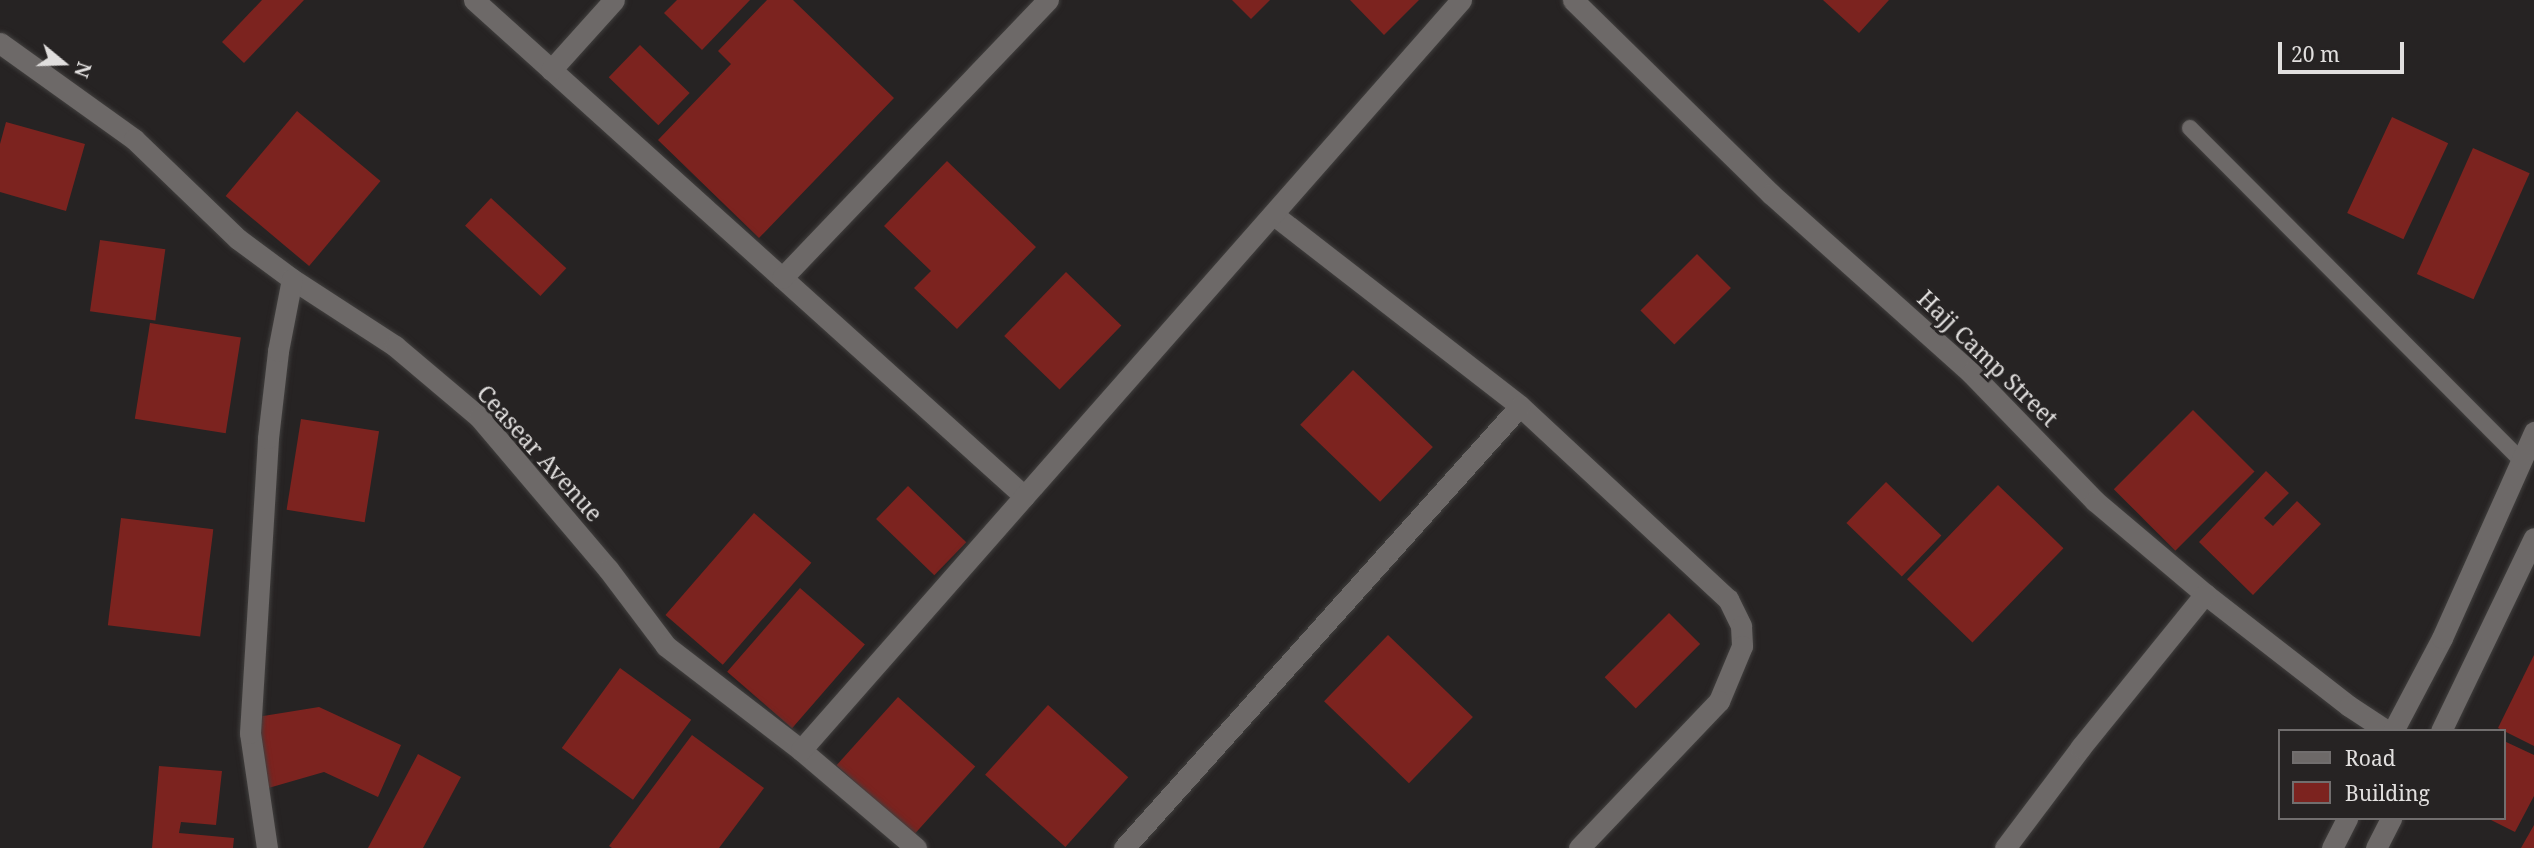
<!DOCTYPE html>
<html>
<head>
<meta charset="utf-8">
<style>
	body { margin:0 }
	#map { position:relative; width:2534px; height:848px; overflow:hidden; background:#262323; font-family:"Noto Serif",serif }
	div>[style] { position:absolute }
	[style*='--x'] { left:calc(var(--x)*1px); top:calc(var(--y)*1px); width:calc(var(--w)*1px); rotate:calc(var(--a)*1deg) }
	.building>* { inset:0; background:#7c231f; transform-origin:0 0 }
	.roads { filter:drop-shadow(0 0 2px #413f3e) drop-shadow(0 0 2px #413f3e) }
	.lane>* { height:16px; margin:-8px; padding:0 8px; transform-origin:8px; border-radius:8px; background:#6d6968 }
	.street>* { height:21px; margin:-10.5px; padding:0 10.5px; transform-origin:10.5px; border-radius:10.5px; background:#6d6968 }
	.secondary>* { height:21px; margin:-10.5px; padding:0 10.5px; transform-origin:10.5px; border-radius:10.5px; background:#6d6968 }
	span { translate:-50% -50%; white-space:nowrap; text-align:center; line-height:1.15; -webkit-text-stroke:6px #262323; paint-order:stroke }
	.street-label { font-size:23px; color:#e1dfde }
	.legend { position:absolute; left:2278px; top:729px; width:228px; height:91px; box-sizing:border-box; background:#262323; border:2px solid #716e6e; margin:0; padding:9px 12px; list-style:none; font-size:21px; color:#e1dfde }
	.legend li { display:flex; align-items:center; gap:14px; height:35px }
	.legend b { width:35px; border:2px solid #716e6e }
	.north { position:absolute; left:28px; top:28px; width:70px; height:70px; -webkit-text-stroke:5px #262323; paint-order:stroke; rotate:109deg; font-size:19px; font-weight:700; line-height:28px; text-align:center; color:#e1dfde }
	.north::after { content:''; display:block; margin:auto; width:24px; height:32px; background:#e1dfde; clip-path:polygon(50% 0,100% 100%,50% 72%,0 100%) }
	.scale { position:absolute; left:2278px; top:42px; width:126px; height:32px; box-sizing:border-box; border:4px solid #e1dfde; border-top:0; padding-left:9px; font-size:21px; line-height:24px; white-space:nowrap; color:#e1dfde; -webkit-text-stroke:5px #262323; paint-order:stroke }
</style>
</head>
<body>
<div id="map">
	<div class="building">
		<i style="clip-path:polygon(262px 0,304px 0,244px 63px,222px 42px)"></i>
		<i style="clip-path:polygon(677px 0,750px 0,702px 50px,664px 13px)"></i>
		<i style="clip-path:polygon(767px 0,793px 0,894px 98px,759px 238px,658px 140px,731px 64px,718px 51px)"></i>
		<i style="clip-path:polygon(1232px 0,1270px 0,1251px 19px)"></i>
		<i style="clip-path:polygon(1350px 0,1419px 0,1384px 35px)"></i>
		<i style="clip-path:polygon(1823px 0,1889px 0,1859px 33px)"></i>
		<i style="left:640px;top:45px;width:69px;height:45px;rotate:44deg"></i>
		<i style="left:297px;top:111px;width:109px;height:111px;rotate:40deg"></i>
		<i style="left:2392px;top:117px;width:62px;height:106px;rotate:25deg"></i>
		<i style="clip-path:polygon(6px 122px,85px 144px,66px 211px,0 192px,0 144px)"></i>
		<i style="left:2473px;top:148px;width:62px;height:138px;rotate:24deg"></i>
		<i style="clip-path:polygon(947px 161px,1036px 247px,957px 329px,914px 288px,931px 271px,884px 226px)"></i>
		<i style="left:491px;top:198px;width:103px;height:38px;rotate:43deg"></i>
		<i style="left:100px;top:240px;width:66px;height:72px;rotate:8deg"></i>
		<i style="left:1697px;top:254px;width:48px;height:80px;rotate:45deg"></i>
		<i style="left:1066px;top:272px;width:77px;height:89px;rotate:44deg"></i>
		<i style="left:150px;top:323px;width:92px;height:97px;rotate:9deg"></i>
		<i style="left:1353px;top:370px;width:111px;height:76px;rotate:44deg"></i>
		<i style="left:2193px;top:410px;width:87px;height:112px;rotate:45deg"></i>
		<i style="left:301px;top:419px;width:79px;height:92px;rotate:9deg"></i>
		<i style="clip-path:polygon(2266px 471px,2289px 493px,2264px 518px,2273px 526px,2297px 501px,2321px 524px,2253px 595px,2199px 542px)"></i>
		<i style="left:1886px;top:482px;width:77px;height:57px;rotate:44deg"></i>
		<i style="left:1998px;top:485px;width:91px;height:131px;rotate:44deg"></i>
		<i style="left:908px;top:486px;width:81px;height:46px;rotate:44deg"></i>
		<i style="left:754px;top:513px;width:76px;height:135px;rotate:41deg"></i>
		<i style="left:121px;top:518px;width:93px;height:108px;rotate:7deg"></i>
		<i style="left:800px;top:588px;width:86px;height:111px;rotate:41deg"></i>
		<i style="left:1669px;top:613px;width:44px;height:91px;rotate:45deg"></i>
		<i style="left:1388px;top:635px;width:118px;height:92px;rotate:44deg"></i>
		<i style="clip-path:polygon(2534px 655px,2534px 746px,2498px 728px)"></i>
		<i style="left:620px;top:668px;width:88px;height:99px;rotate:36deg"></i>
		<i style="left:898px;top:697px;width:104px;height:92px;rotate:42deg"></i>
		<i style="left:1048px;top:705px;width:108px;height:94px;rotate:42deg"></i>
		<i style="clip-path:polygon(319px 707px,401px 745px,378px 797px,324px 772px,265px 789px,257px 717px)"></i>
		<i style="clip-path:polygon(692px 735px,764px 788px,719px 848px,612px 848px,609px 846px)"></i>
		<i style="clip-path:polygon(2504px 741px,2534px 755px,2534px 796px,2515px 832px,2487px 818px,2504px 818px)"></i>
		<i style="clip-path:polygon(418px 754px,461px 777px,423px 848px,368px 848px)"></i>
		<i style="clip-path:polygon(159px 766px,222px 771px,216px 825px,181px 822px,179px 833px,234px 838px,233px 848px,152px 848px)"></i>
		<i style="clip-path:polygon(2534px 825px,2534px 848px,2521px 848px)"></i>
	</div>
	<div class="roads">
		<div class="lane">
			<i style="--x:2190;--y:128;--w:469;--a:45.1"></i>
		</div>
		<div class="street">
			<i style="--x:474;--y:0;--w:741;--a:42.04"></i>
			<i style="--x:1573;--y:0;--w:277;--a:44.4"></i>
			<i style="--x:1771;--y:194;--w:268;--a:41.8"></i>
			<i style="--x:1971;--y:373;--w:178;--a:45.9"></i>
			<i style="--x:2095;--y:501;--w:144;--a:40.2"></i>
			<i style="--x:2205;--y:594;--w:182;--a:37.9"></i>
			<i style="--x:2349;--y:706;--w:45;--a:33.3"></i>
			<i style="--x:0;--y:43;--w:165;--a:35.6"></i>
			<i style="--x:134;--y:139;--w:144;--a:43.9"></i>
			<i style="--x:238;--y:239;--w:67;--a:36.5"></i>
			<i style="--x:292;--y:279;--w:123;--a:33"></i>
			<i style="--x:395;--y:346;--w:110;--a:40.2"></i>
			<i style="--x:479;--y:417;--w:199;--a:49.7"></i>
			<i style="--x:608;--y:569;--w:96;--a:53"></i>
			<i style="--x:666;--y:646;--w:170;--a:37.6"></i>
			<i style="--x:801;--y:750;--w:151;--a:40.4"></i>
			<i style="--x:551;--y:70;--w:94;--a:-48"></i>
			<i style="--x:1274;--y:215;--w:311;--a:37.8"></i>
			<i style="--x:1520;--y:406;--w:284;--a:42.9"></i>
			<i style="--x:1728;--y:599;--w:30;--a:64"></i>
			<i style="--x:1741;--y:626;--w:20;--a:87"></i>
			<i style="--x:1742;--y:646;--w:60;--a:112.7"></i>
			<i style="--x:1719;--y:701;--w:203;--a:133.6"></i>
			<i style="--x:782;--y:278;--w:385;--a:-46.3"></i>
			<i style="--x:801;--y:750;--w:999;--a:-48.65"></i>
			<i style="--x:267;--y:848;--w:116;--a:-98.4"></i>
			<i style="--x:250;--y:733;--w:296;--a:-86.5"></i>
			<i style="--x:268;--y:438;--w:88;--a:-83.4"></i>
			<i style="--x:278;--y:351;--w:73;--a:-79"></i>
			<i style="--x:1124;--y:848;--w:593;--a:-48.14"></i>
			<i style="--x:2005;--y:848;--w:126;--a:-53"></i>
			<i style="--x:2081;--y:747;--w:197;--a:-51"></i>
		</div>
		<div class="secondary">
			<i style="--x:2393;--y:731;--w:105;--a:-62.2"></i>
			<i style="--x:2442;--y:638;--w:226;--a:-65.9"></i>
			<i style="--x:2441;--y:731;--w:214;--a:-64.3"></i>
			<i style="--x:2332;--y:848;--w:34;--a:-63"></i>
			<i style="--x:2376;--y:848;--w:34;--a:-63"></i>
		</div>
	</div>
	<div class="street-label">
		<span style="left:1988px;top:358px;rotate:44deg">Hajj Camp Street</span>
		<span style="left:540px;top:453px;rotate:48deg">Ceasear Avenue</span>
	</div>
	<ul class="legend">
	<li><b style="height:9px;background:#6d6968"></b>Road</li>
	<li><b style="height:19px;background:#7c231f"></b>Building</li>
	</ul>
	<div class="north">N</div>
	<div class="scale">20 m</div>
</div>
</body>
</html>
